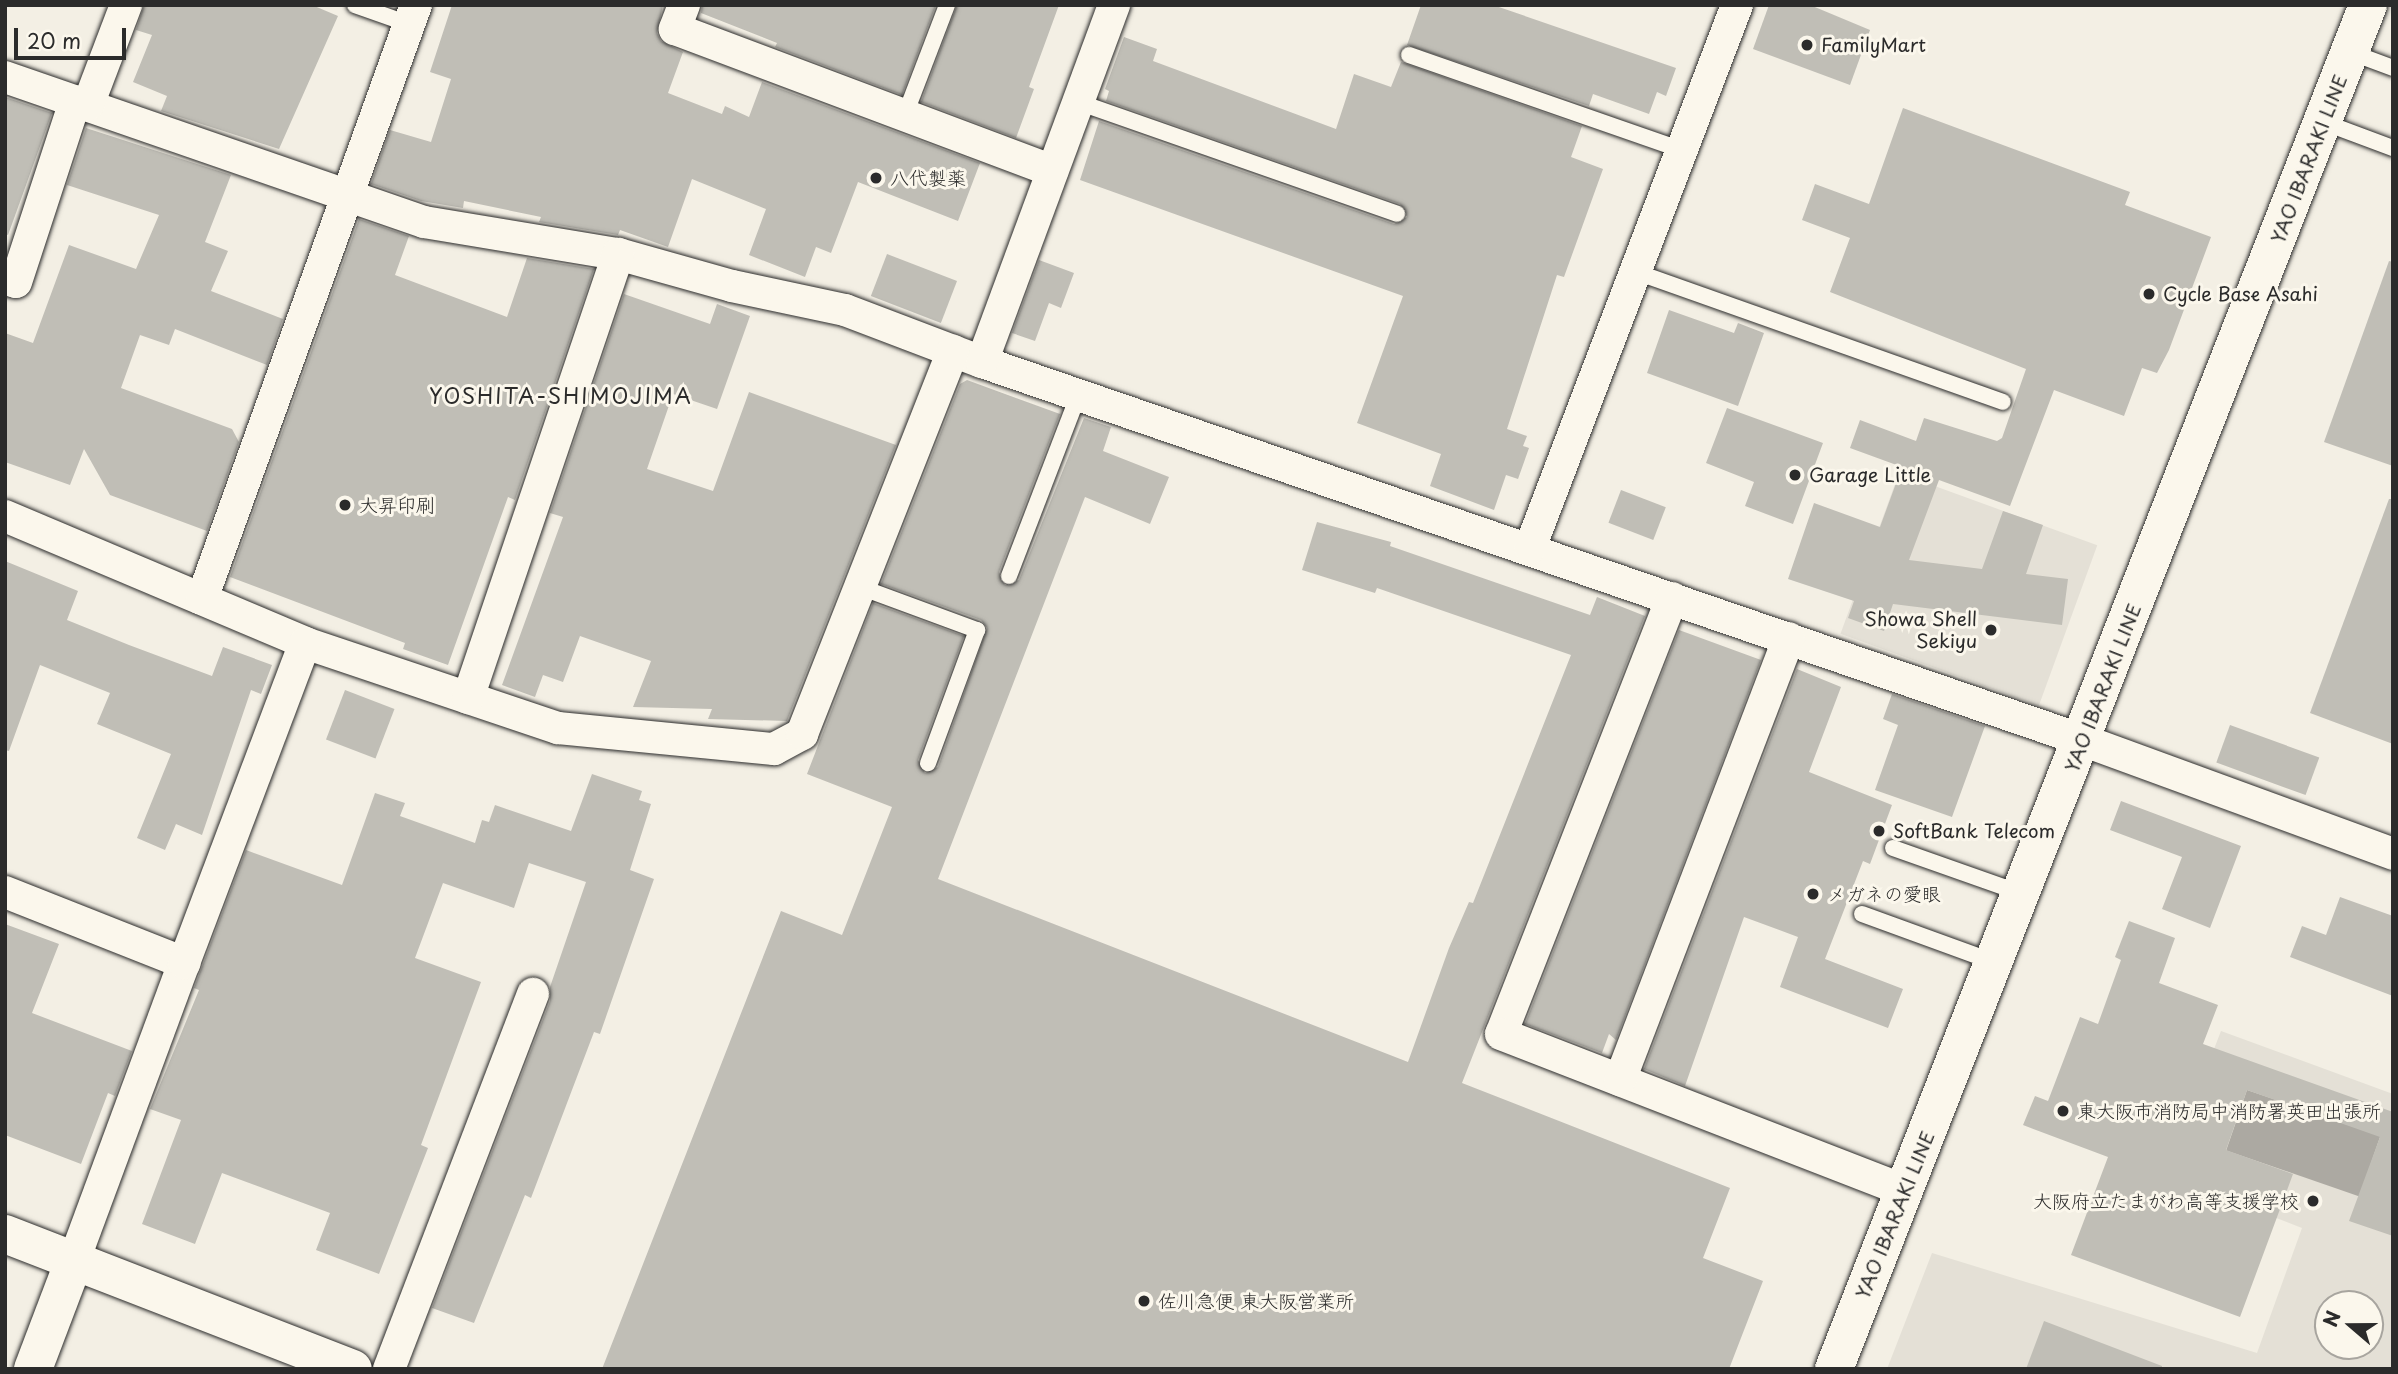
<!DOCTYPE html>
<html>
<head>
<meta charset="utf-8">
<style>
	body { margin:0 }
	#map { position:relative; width:2398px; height:1374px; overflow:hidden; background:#f3efe4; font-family:"Playpen Sans","Klee One",sans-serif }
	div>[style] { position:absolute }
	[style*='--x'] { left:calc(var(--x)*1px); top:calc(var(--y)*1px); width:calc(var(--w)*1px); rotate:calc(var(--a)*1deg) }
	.built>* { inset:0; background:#e4e0d6; transform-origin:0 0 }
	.water>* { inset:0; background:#aca9a2; transform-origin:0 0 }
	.building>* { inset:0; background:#c0beb6; transform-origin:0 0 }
	.roads { filter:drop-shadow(0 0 2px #2b2b2b) drop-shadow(0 0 2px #2b2b2b) }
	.lane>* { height:16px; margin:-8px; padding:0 8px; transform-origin:8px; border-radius:8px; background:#fbf7ec }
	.street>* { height:32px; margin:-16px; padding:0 16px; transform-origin:16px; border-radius:16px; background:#fbf7ec }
	.secondary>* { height:38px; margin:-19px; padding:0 19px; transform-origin:19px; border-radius:19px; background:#fbf7ec }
	.primary>* { height:38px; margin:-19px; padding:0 19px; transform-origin:19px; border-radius:19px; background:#fbf7ec }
	.dots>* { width:19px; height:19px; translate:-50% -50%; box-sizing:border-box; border:4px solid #fbf7ec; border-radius:50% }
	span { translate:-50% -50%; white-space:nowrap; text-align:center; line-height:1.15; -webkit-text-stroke:6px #fbf7ec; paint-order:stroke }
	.poi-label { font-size:19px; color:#2b2b2b }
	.left { translate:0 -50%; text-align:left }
	.right { translate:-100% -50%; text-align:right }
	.street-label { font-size:19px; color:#2b2b2b }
	.neighbourhood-label { font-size:21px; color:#2b2b2b; letter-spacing:2px }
	.frame { position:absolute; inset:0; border:7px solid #2b2b2b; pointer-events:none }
	.north { position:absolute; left:2314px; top:1290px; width:70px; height:70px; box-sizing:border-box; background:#fbf7ec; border:2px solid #a8a59f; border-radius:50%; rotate:290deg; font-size:19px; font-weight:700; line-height:28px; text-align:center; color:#2b2b2b }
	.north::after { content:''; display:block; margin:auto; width:24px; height:32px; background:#2b2b2b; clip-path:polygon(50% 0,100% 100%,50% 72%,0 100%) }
	.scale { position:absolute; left:14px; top:28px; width:112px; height:32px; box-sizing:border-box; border:4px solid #2b2b2b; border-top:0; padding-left:9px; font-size:21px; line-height:24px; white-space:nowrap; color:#2b2b2b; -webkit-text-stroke:5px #fbf7ec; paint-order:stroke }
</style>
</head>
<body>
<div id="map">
	<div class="built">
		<i style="left:1899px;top:473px;width:211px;height:171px;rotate:20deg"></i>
		<i style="clip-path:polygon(evenodd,2221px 1031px,2393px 1094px,2393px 1369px,1887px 1369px,1932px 1253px,2257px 1353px,2302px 1228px,2165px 1175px,2221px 1031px,2328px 1304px,2370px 1304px,2370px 1346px,2328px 1346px,2328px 1304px)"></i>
	</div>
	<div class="water">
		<i style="left:2247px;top:1090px;width:141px;height:64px;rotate:19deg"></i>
	</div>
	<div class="building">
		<i style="clip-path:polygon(144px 5px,312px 5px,338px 16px,279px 149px,161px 111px,167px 96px,133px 82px,152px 35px,136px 30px)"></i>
		<i style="clip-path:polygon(452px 5px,663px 5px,657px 33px,661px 41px,683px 52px,668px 93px,722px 114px,725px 106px,749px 117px,762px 82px,980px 163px,958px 221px,858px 182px,831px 253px,816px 247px,805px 277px,749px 255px,766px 209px,692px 179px,668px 247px,620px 230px,618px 235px,539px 222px,541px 217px,464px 201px,463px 208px,421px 201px,371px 184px,390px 130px,431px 142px,451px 79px,430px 72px)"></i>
		<i style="clip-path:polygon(702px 5px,936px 5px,902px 95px,775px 47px,777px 43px,701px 13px)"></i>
		<i style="clip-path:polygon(957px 5px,1059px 5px,1029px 87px,1034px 89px,1016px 138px,921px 102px)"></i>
		<i style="clip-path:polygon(1421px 5px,1493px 5px,1676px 68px,1666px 96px,1657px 92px,1649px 114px,1593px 94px,1589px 106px,1407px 45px)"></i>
		<i style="clip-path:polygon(1769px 5px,1810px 5px,1870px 30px,1850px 85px,1753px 49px)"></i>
		<i style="clip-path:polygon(1124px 37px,1157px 49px,1153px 61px,1336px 129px,1354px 74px,1391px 87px,1401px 62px,1582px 126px,1571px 157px,1603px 169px,1564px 277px,1557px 275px,1507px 429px,1527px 436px,1523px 446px,1529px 448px,1518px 479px,1506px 475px,1494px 510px,1430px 486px,1441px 454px,1357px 423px,1403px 296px,1080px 180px,1099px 121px,1394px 224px,1407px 217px,1400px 204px,1106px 101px,1109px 91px,1105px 89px)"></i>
		<i style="clip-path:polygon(5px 97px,52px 113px,8px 235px,5px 234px)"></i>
		<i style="clip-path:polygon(1903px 108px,2130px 192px,2125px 205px,2211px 237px,2169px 350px,2157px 373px,2142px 368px,2124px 416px,2054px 390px,2010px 506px,1939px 480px,1909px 560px,1982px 569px,2003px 511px,2043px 525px,2026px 574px,2068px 579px,2062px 625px,1893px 604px,1884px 631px,1848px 618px,1854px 601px,1788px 579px,1814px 503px,1880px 527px,1902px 467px,1850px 448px,1860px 420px,1916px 441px,1924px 418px,1997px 441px,2002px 438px,2026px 369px,1830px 292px,1850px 238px,1802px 220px,1815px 184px,1869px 204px)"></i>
		<i style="clip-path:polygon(86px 128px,231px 175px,205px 242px,228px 251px,211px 291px,283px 319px,267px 365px,175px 329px,169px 345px,140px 335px,121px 388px,232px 429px,239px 442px,207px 531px,110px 495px,84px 449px,70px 485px,5px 462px,5px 333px,33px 343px,69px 245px,136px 269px,159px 215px,67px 185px)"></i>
		<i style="clip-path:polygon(359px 219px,409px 236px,395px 275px,507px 317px,527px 258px,594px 269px,515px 500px,508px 497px,448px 665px,403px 649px,405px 643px,230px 577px)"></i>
		<i style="left:887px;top:254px;width:75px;height:45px;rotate:21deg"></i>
		<i style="clip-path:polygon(1039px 260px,1074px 273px,1061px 308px,1049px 303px,1035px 341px,1012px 333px)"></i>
		<i style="clip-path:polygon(2389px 261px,2393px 262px,2393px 466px,2324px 442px)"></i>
		<i style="clip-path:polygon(624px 294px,710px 324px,717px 304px,750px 316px,717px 409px,673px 394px,647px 469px,713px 491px,749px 392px,896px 445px,787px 721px,708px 719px,712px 709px,633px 707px,651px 661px,580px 636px,563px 682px,543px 675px,535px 697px,502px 685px,563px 517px,550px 513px)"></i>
		<i style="clip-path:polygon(1669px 310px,1734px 333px,1738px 323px,1764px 333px,1738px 406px,1647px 373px)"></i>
		<i style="clip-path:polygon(967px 380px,1060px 414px,999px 572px,1005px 585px,1019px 580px,1084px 418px,1111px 427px,1103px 451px,1169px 477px,1150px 524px,1085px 497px,938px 879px,1408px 1062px,1449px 948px,1469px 902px,1473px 903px,1571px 655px,1377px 588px,1375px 593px,1302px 570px,1317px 522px,1391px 542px,1390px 546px,1590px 615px,1597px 597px,1645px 616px,1462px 1083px,1730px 1188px,1703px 1258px,1763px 1281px,1729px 1369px,602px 1369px,781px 911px,842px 935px,892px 807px,807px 774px,873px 603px,964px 636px,918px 760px,925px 773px,938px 767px,987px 628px,981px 620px,881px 584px,960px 384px)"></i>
		<i style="clip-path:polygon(1727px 408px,1823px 443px,1793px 524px,1745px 506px,1754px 482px,1706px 463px)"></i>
		<i style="left:1621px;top:490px;width:48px;height:35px;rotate:21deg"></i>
		<i style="clip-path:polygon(2389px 499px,2393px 499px,2393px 744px,2310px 713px)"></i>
		<i style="clip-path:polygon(5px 561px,78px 591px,67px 620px,129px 645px,212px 676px,223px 647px,272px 665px,261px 694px,251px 690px,202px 835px,176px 824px,165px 850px,137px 838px,171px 754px,97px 724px,110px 693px,40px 665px,9px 751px,5px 750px)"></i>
		<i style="clip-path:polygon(1679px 630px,1761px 660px,1616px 1040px,1609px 1034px,1602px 1053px,1525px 1024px)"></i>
		<i style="clip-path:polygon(1797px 669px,1841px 687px,1809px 772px,1892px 805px,1870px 864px,1863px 861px,1825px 959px,1903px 989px,1888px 1028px,1780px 987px,1798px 937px,1744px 917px,1685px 1086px,1644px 1069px)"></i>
		<i style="left:345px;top:690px;width:53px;height:53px;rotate:21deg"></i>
		<i style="clip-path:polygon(1892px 694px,1985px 726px,1952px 817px,1875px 790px,1898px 725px,1883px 719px)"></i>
		<i style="left:2230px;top:725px;width:95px;height:40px;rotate:20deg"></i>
		<i style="clip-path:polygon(592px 774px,642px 791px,639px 800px,651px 804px,630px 870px,654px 879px,600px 1034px,594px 1032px,531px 1198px,525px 1195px,474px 1323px,432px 1308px,550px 1001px,550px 987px,586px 882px,529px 863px,514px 908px,443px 883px,415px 958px,481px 982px,421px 1145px,428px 1148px,379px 1274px,316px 1250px,330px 1213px,222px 1173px,195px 1244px,142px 1224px,181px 1120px,150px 1109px,199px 990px,194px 988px,246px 850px,342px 885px,375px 793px,405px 803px,400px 816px,475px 843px,482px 820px,489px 822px,495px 805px,571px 831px)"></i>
		<i style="clip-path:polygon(2121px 801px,2241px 846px,2210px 928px,2162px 909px,2182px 857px,2110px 830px)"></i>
		<i style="clip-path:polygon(2340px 897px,2393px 916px,2393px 996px,2290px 957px,2302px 926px,2326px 935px)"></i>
		<i style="clip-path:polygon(2129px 921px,2175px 938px,2159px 983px,2218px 1005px,2203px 1044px,2393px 1112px,2393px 1236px,2349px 1221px,2380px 1137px,2247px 1090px,2226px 1150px,2293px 1174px,2240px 1317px,2071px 1255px,2108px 1157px,2023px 1125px,2035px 1096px,2048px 1101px,2080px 1017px,2098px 1024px,2121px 960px,2115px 957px)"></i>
		<i style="clip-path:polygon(5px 924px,59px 944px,32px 1013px,132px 1051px,115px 1096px,108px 1093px,81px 1164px,5px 1135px)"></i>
		<i style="clip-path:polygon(2044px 1321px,2162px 1366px,2162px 1369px,2026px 1369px)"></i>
	</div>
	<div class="roads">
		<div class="lane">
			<i style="--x:355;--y:5;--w:57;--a:19.4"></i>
			<i style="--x:2350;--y:52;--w:46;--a:20.4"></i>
			<i style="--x:1409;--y:55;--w:289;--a:19.2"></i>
			<i style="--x:1078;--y:102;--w:338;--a:19.3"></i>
			<i style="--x:905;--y:115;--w:118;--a:-69.1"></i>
			<i style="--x:2323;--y:122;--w:75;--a:20.4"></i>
			<i style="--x:1636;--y:272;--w:389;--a:19.5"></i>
			<i style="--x:1009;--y:576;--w:195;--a:-69"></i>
			<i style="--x:860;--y:587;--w:125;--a:20.2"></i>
			<i style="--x:977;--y:630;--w:142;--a:110.2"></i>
			<i style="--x:1893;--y:848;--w:136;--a:19.4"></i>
			<i style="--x:1862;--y:914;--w:140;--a:20"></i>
		</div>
		<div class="street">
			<i style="--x:684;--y:5;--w:26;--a:111"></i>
			<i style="--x:675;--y:29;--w:403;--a:20.6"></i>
			<i style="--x:5;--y:77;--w:443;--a:19.1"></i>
			<i style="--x:424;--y:222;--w:197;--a:9.4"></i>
			<i style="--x:618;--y:254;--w:118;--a:15.7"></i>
			<i style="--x:732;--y:286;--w:116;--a:12"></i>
			<i style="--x:845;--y:310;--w:147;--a:20.8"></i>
			<i style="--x:982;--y:362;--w:1163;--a:18.96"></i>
			<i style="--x:2082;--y:740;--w:331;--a:20.1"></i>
			<i style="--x:88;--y:105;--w:107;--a:-69.2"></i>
			<i style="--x:5;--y:279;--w:11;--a:15"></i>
			<i style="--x:16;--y:282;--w:190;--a:-71.9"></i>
			<i style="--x:982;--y:362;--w:381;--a:-69.7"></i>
			<i style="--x:5;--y:516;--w:326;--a:22.9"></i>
			<i style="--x:305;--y:643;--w:267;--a:18.6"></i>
			<i style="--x:558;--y:728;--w:217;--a:5.6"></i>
			<i style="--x:774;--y:749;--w:32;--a:-28"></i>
			<i style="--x:802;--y:734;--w:412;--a:-68.5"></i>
			<i style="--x:1530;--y:548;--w:581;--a:-69.13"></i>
			<i style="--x:1672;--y:598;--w:468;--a:111.4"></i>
			<i style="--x:1501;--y:1034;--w:432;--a:21.2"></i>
			<i style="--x:202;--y:599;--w:631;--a:-70.19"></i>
			<i style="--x:468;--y:698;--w:469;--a:-71.3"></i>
			<i style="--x:5;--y:892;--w:193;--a:21.6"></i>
			<i style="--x:184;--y:963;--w:318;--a:110.3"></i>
			<i style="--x:184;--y:963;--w:342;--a:-69.3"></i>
			<i style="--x:1620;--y:1080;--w:473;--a:-69.1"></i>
			<i style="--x:389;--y:1369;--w:402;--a:-69"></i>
		</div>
		<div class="secondary">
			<i style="--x:5;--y:1234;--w:373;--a:21.2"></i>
			<i style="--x:33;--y:1369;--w:116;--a:-69.2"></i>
		</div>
		<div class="primary">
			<i style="--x:1834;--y:1369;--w:1465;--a:-68.62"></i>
		</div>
	</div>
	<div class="dots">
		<i style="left:1807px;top:45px;background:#2b2b2b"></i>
		<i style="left:876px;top:178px;background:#2b2b2b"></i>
		<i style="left:2149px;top:294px;background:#2b2b2b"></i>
		<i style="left:1795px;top:475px;background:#2b2b2b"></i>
		<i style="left:345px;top:505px;background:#2b2b2b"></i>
		<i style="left:1991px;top:630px;background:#2b2b2b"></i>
		<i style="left:1879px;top:831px;background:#2b2b2b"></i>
		<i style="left:1813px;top:894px;background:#2b2b2b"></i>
		<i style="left:2063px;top:1111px;background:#2b2b2b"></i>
		<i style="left:2313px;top:1201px;background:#2b2b2b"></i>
		<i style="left:1144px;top:1301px;background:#2b2b2b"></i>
	</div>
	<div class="poi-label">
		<span class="left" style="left:1821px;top:45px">FamilyMart</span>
		<span class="left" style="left:890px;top:178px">八代製薬</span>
		<span class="left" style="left:2163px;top:294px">Cycle Base Asahi</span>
		<span class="left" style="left:1809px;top:475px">Garage Little</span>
		<span class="left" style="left:359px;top:505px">大昇印刷</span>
		<span class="right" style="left:1977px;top:630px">Showa Shell<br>Sekiyu</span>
		<span class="left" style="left:1893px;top:831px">SoftBank Telecom</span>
		<span class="left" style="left:1827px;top:894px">メガネの愛眼</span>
		<span class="left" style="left:2077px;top:1111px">東大阪市消防局中消防署英田出張所</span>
		<span class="right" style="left:2299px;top:1201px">大阪府立たまがわ高等支援学校</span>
		<span class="left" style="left:1158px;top:1301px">佐川急便 東大阪営業所</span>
	</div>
	<div class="street-label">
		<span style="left:2309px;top:159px;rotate:-69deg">YAO IBARAKI LINE</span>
		<span style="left:2103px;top:688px;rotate:-69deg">YAO IBARAKI LINE</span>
		<span style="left:1895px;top:1215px;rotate:-68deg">YAO IBARAKI LINE</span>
	</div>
	<div class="neighbourhood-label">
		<span style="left:561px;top:395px">YOSHITA-SHIMOJIMA</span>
	</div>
	<div class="frame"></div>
	<div class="north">N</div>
	<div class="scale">20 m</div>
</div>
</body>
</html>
